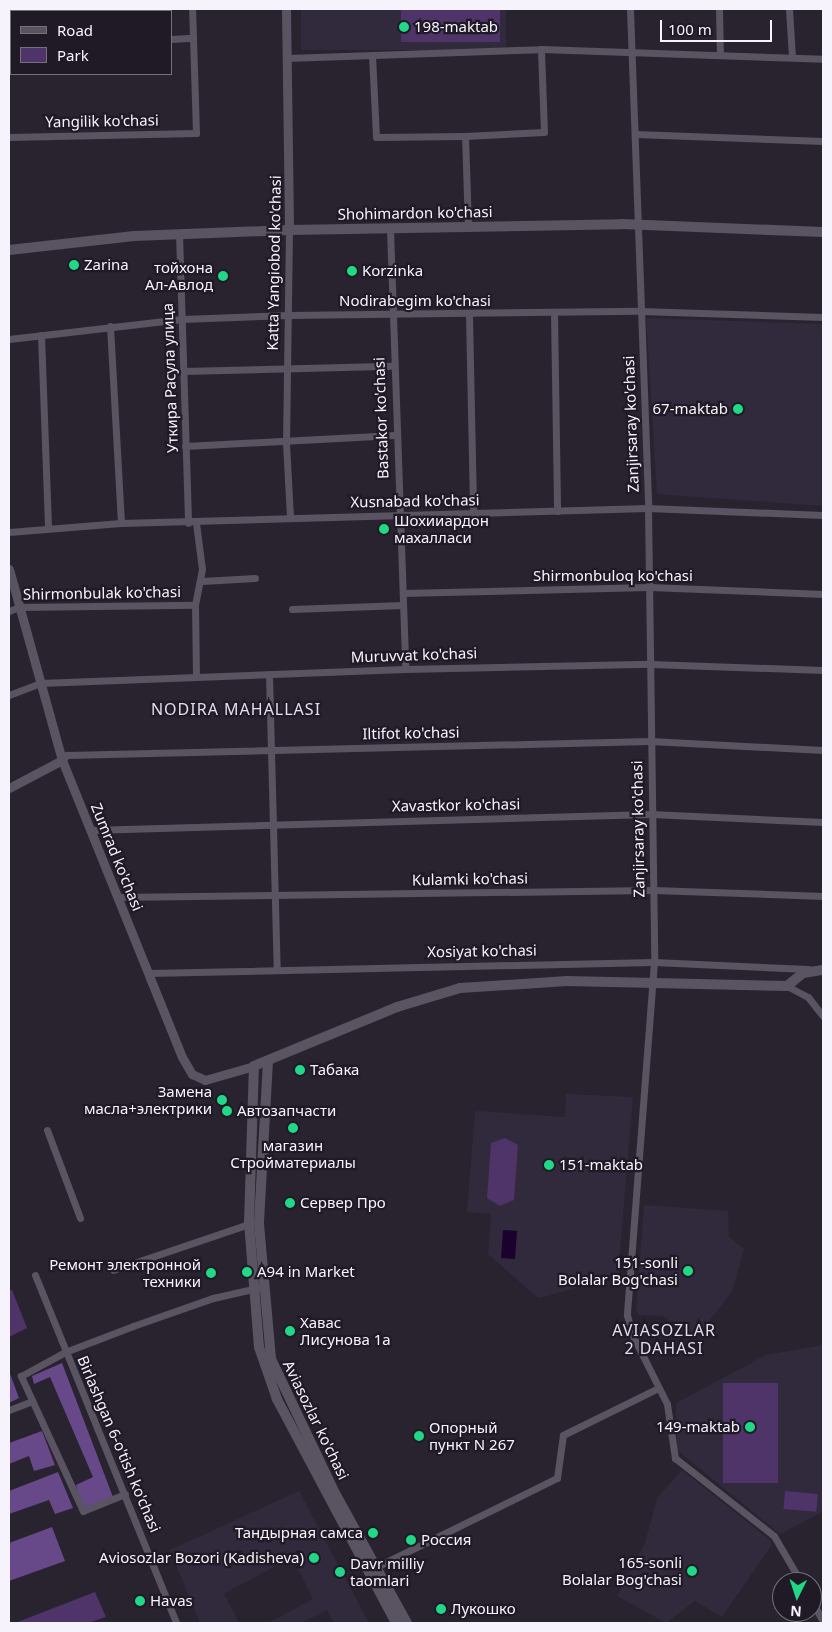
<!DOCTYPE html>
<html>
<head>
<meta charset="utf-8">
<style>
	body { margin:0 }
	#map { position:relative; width:832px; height:1632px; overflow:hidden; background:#292330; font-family:"Noto Sans",sans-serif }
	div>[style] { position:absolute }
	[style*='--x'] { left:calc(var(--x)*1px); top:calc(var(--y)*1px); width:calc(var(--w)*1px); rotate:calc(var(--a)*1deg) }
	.built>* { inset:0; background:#31293c; transform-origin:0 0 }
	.green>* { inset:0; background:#4e3469; transform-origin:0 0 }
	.forest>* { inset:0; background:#674889 }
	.water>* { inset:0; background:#1a022e; transform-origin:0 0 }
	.minor>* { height:7px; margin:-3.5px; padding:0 3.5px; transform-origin:3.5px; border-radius:3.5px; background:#595362 }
	.tertiary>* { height:9px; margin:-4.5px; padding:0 4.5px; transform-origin:4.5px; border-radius:4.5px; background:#595362 }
	.secondary>* { height:10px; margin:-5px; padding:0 5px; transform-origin:5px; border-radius:5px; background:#595362 }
	.dots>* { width:14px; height:14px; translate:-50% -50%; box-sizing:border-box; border:2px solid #1f1a26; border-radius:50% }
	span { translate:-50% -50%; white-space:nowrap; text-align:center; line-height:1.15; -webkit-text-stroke:4.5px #1f1a26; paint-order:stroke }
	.poi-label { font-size:15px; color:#f7f3fc }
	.left { translate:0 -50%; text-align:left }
	.right { translate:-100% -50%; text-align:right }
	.street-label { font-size:15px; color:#f7f3fc }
	.neighbourhood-label { font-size:16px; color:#e4dcee; letter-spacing:1px }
	.frame { position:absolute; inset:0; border:10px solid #f7f3fc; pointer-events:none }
	.legend { position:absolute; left:10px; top:10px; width:162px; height:65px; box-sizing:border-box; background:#1f1a26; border:1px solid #75717c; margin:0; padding:6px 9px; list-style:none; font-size:15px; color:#f7f3fc }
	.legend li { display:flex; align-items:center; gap:10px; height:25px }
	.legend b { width:25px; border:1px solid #75717c }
	.north { position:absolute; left:772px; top:1572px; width:50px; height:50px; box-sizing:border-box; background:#1f1a26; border:1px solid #75717c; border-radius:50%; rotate:184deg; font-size:14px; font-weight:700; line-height:20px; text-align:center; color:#f7f3fc }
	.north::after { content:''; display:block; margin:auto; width:18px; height:22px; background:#21d887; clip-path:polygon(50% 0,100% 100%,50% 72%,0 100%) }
	.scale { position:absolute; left:660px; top:20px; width:112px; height:22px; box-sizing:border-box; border:2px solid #f7f3fc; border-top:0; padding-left:6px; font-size:15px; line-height:18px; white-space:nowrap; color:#f7f3fc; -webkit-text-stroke:4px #1f1a26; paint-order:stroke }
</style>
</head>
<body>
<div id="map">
	<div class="built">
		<i style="left:301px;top:9px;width:205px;height:41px"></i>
		<i style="clip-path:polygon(646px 318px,823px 324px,823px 506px,657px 494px)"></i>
		<i style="clip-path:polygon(566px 1094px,633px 1097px,618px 1277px,538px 1298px,488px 1254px,491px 1214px,467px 1212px,475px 1111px,565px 1117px)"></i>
		<i style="clip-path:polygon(644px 1205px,728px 1211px,729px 1237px,744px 1249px,732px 1292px,697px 1336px,663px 1316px,639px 1315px,636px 1309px)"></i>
		<i style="clip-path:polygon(823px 1345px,823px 1512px,780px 1534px,677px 1450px,676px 1403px,766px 1355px)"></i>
		<i style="clip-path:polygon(682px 1470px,771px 1541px,771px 1546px,722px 1617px,695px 1601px,666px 1623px,617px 1596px,645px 1543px,657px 1498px)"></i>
		<i style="clip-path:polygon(299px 1491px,369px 1623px,334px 1623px,327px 1610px,301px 1623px,268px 1623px,313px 1599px,292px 1557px,224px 1594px,239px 1623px,200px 1623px,170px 1550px)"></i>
	</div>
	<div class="green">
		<i style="left:401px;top:9px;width:99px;height:33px"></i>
		<i style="clip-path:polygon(505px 1138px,518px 1145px,514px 1200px,500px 1206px,487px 1198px,491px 1143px)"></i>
		<i style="clip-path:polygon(12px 1290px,27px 1328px,9px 1337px,9px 1291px)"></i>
		<i style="left:723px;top:1383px;width:55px;height:100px"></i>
		<i style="left:785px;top:1491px;width:33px;height:18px;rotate:5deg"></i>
		<i style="clip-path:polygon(95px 1592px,106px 1617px,88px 1623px,15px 1623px)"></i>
	</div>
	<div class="forest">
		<i style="clip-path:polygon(62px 1363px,113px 1497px,83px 1511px,76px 1485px,93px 1477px,50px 1377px,34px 1384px,32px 1376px)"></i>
		<i style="clip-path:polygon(9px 1371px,19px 1398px,9px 1403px)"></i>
		<i style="clip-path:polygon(42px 1431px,55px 1465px,34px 1471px,29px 1456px,9px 1464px,9px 1443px)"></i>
		<i style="clip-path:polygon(58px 1472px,73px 1508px,55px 1514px,49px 1500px,9px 1514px,9px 1491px)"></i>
		<i style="clip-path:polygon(52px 1527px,65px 1561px,9px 1581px,9px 1543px)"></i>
	</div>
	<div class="water">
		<i style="left:503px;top:1230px;width:14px;height:28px;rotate:4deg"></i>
	</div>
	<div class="minor">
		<i style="--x:630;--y:9;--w:499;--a:87.9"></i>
		<i style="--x:648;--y:508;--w:454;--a:89.2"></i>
		<i style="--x:654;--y:962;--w:354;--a:94.4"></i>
		<i style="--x:627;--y:1315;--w:20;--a:75"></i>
		<i style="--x:632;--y:1334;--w:78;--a:63.4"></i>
		<i style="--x:667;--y:1404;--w:55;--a:81.6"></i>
		<i style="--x:675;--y:1458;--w:126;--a:38.2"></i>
		<i style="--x:774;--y:1536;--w:53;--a:59.6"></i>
		<i style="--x:719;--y:9;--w:46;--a:88.8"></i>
		<i style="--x:789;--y:9;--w:48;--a:86.4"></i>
		<i style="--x:171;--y:39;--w:22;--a:-3"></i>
		<i style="--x:9;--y:46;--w:2;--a:-27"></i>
		<i style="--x:372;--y:55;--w:82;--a:87.2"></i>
		<i style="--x:376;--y:137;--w:89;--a:-0.6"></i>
		<i style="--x:465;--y:136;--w:79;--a:-2.9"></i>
		<i style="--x:544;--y:132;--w:83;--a:-92.1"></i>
		<i style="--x:287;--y:58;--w:254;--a:-2"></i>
		<i style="--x:541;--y:49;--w:282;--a:2"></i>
		<i style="--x:635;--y:134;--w:188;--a:2.1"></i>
		<i style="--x:465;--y:136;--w:91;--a:88.1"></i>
		<i style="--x:9;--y:137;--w:187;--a:-1.2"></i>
		<i style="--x:196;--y:133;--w:124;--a:-91.8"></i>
		<i style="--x:390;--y:229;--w:440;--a:88"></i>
		<i style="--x:289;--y:230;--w:213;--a:90.8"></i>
		<i style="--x:286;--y:443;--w:75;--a:86.9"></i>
		<i style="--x:179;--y:233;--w:290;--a:88.2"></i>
		<i style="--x:554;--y:313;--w:198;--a:89.1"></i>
		<i style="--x:469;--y:315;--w:198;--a:88.8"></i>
		<i style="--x:110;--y:326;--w:197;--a:86.8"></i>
		<i style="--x:41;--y:335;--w:192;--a:87.9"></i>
		<i style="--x:9;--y:339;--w:174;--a:-6.6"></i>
		<i style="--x:182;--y:319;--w:106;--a:-2.2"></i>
		<i style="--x:288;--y:315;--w:352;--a:-0.7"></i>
		<i style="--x:640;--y:311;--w:183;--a:1.9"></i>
		<i style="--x:183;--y:371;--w:210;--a:-1.4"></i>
		<i style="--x:185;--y:446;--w:210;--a:-3"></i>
		<i style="--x:196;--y:523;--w:46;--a:82.6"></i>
		<i style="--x:202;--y:569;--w:37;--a:101"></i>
		<i style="--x:195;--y:605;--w:71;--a:89.2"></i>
		<i style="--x:9;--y:532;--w:112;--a:-4.6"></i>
		<i style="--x:121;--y:523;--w:527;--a:-1.63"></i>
		<i style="--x:648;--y:508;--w:175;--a:2.3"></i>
		<i style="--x:202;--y:581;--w:53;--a:-3.2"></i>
		<i style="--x:403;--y:593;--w:246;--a:-1.4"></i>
		<i style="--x:649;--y:587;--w:174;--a:2.3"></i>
		<i style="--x:292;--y:609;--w:111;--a:-2.1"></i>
		<i style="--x:9;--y:611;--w:11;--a:-22"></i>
		<i style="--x:19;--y:607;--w:176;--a:-0.7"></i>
		<i style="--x:269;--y:674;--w:296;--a:88.5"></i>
		<i style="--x:9;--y:695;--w:33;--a:-21"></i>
		<i style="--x:40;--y:683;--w:365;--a:-2.2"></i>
		<i style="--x:405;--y:669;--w:246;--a:-1.2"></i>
		<i style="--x:651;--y:664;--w:172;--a:2"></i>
		<i style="--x:62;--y:760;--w:7;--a:-45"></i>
		<i style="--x:67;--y:755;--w:583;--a:-1.38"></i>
		<i style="--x:650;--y:741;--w:173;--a:3"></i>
		<i style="--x:90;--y:830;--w:561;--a:-1.63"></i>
		<i style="--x:651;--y:814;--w:172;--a:2.7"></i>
		<i style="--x:117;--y:897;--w:536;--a:-0.75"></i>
		<i style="--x:653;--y:890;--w:170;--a:2"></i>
		<i style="--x:148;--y:973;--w:506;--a:-1.25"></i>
		<i style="--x:654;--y:962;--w:154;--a:2.6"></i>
		<i style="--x:787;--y:986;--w:24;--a:28"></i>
		<i style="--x:808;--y:997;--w:24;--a:52"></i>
		<i style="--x:47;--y:1130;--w:94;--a:69.4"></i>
		<i style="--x:113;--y:1270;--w:147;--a:-18.7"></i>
		<i style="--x:35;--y:1275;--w:375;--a:67.9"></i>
		<i style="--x:9;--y:1410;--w:25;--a:-21"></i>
		<i style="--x:125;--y:1494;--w:45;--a:158"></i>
		<i style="--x:83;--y:1511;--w:149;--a:-114.7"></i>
		<i style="--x:21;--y:1376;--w:50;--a:-28.6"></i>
		<i style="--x:65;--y:1352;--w:73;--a:-20.9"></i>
		<i style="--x:133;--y:1326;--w:85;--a:-19.3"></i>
		<i style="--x:213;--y:1298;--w:50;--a:-12.7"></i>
		<i style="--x:374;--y:1568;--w:204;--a:-26.2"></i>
		<i style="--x:557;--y:1478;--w:43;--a:-82.1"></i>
		<i style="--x:563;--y:1435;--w:106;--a:-26.3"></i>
		<i style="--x:812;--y:1601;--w:24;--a:62"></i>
	</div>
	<div class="tertiary">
		<i style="--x:286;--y:9;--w:221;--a:89.2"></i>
		<i style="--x:9;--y:569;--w:198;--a:74.5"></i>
		<i style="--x:62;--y:760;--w:320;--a:68"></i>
		<i style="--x:182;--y:1057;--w:20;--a:60"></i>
		<i style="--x:192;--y:1074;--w:14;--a:25"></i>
		<i style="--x:205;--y:1080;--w:51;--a:-15.9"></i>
		<i style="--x:9;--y:788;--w:60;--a:-27.8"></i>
	</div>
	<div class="secondary">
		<i style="--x:9;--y:250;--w:126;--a:-6.4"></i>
		<i style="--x:134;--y:236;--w:155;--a:-2.2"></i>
		<i style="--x:289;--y:230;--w:333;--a:-1"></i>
		<i style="--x:622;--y:224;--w:201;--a:2.3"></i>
		<i style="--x:268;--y:1061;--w:163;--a:93.2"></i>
		<i style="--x:259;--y:1224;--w:136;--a:84.9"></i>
		<i style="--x:271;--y:1359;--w:151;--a:64.5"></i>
		<i style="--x:336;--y:1495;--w:146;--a:61"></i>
		<i style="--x:396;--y:1623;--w:254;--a:-118"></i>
		<i style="--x:277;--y:1399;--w:55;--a:-109.1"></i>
		<i style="--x:259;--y:1347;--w:124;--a:-94.6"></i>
		<i style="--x:249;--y:1223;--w:157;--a:-88.2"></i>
		<i style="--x:254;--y:1066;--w:155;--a:-22.4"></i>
		<i style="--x:397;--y:1007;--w:66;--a:-16.8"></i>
		<i style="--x:460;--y:988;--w:107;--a:-3.7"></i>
		<i style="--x:567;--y:981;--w:220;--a:1.3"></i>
		<i style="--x:787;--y:986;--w:21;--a:-39"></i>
		<i style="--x:803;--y:973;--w:20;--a:-9"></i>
	</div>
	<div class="dots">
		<i style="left:404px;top:27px;background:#21d887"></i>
		<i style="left:74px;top:265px;background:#21d887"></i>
		<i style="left:352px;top:271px;background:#21d887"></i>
		<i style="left:223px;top:276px;background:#21d887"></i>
		<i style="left:738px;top:409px;background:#21d887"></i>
		<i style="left:384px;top:529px;background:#21d887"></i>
		<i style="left:300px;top:1070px;background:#21d887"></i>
		<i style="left:222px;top:1100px;background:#21d887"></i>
		<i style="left:227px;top:1111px;background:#21d887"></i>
		<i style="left:293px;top:1128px;background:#21d887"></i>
		<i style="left:549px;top:1165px;background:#21d887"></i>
		<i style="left:290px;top:1203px;background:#21d887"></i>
		<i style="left:688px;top:1271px;background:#21d887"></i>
		<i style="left:247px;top:1272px;background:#21d887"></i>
		<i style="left:211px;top:1273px;background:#21d887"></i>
		<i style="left:290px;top:1331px;background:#21d887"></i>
		<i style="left:750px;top:1427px;background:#21d887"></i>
		<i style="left:419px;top:1436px;background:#21d887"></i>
		<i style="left:373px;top:1533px;background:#21d887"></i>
		<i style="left:411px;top:1540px;background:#21d887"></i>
		<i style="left:314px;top:1558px;background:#21d887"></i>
		<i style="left:692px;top:1571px;background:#21d887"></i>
		<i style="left:340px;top:1572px;background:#21d887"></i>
		<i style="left:140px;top:1601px;background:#21d887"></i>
		<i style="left:441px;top:1609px;background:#21d887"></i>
	</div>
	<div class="poi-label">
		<span class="left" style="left:414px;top:27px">198-maktab</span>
		<span class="left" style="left:84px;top:265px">Zarina</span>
		<span class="right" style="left:213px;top:276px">тойхона<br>Ал-Авлод</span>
		<span class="left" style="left:362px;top:271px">Korzinka</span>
		<span class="right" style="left:728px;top:409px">67-maktab</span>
		<span class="left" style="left:394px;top:529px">Шохииардон<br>махалласи</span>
		<span class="left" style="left:310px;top:1070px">Табака</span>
		<span class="right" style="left:212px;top:1100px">Замена<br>масла+электрики</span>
		<span class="left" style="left:237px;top:1111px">Автозапчасти</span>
		<span style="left:293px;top:1154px">магазин<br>Стройматериалы</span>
		<span class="left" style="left:559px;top:1165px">151-maktab</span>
		<span class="left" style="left:300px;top:1203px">Сервер Про</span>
		<span class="right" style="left:678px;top:1271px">151-sonli<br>Bolalar Bog'chasi</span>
		<span class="right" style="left:201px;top:1273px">Ремонт электронной<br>техники</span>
		<span class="left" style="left:257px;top:1272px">A94 in Market</span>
		<span class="left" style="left:300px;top:1331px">Хавас<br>Лисунова 1а</span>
		<span class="left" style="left:429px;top:1436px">Опорный<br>пункт N 267</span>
		<span class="right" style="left:740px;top:1427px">149-maktab</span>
		<span class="right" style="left:363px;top:1533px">Тандырная самса</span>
		<span class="left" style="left:421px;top:1540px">Россия</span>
		<span class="right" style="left:304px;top:1558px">Aviosozlar Bozori (Kadisheva)</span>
		<span class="right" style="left:682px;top:1571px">165-sonli<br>Bolalar Bog'chasi</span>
		<span class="left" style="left:350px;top:1572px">Davr milliy<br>taomlari</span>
		<span class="left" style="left:150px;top:1601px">Havas</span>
		<span class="left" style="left:451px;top:1609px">Лукошко</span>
	</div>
	<div class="street-label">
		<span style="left:102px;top:121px;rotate:-1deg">Yangilik ko'chasi</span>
		<span style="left:415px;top:213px;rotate:-1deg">Shohimardon ko'chasi</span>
		<span style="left:274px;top:263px;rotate:-89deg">Katta Yangiobod ko'chasi</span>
		<span style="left:415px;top:301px">Nodirabegim ko'chasi</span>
		<span style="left:170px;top:378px;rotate:-92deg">Уткира Расула улица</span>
		<span style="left:381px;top:418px;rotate:-92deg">Bastakor ko'chasi</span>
		<span style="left:631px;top:424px;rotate:-92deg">Zanjirsaray ko'chasi</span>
		<span style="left:415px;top:501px;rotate:-1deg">Xusnabad ko'chasi</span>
		<span style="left:613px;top:576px">Shirmonbuloq ko'chasi</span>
		<span style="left:102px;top:593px;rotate:-1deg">Shirmonbulak ko'chasi</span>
		<span style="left:414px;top:655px;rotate:-2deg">Muruvvat ko'chasi</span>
		<span style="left:411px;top:733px;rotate:-1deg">Iltifot ko'chasi</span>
		<span style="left:456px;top:805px;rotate:-1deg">Xavastkor ko'chasi</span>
		<span style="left:638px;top:829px;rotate:-91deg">Zanjirsaray ko'chasi</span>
		<span style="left:117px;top:857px;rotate:68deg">Zumrad ko'chasi</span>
		<span style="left:470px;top:879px;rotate:-1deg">Kulamki ko'chasi</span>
		<span style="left:482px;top:951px;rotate:-1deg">Xosiyat ko'chasi</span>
		<span style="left:316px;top:1420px;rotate:64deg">Aviasozlar ko'chasi</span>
		<span style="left:119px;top:1444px;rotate:67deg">Birlashgan 6-o'tish ko'chasi</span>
	</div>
	<div class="neighbourhood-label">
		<span style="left:236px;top:709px">NODIRA MAHALLASI</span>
		<span style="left:664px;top:1339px">AVIASOZLAR<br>2 DAHASI</span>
	</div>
	<div class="frame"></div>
	<ul class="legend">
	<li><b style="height:6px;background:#595362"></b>Road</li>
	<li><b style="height:14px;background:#4e3469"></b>Park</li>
	</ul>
	<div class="north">N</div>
	<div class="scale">100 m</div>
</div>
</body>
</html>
